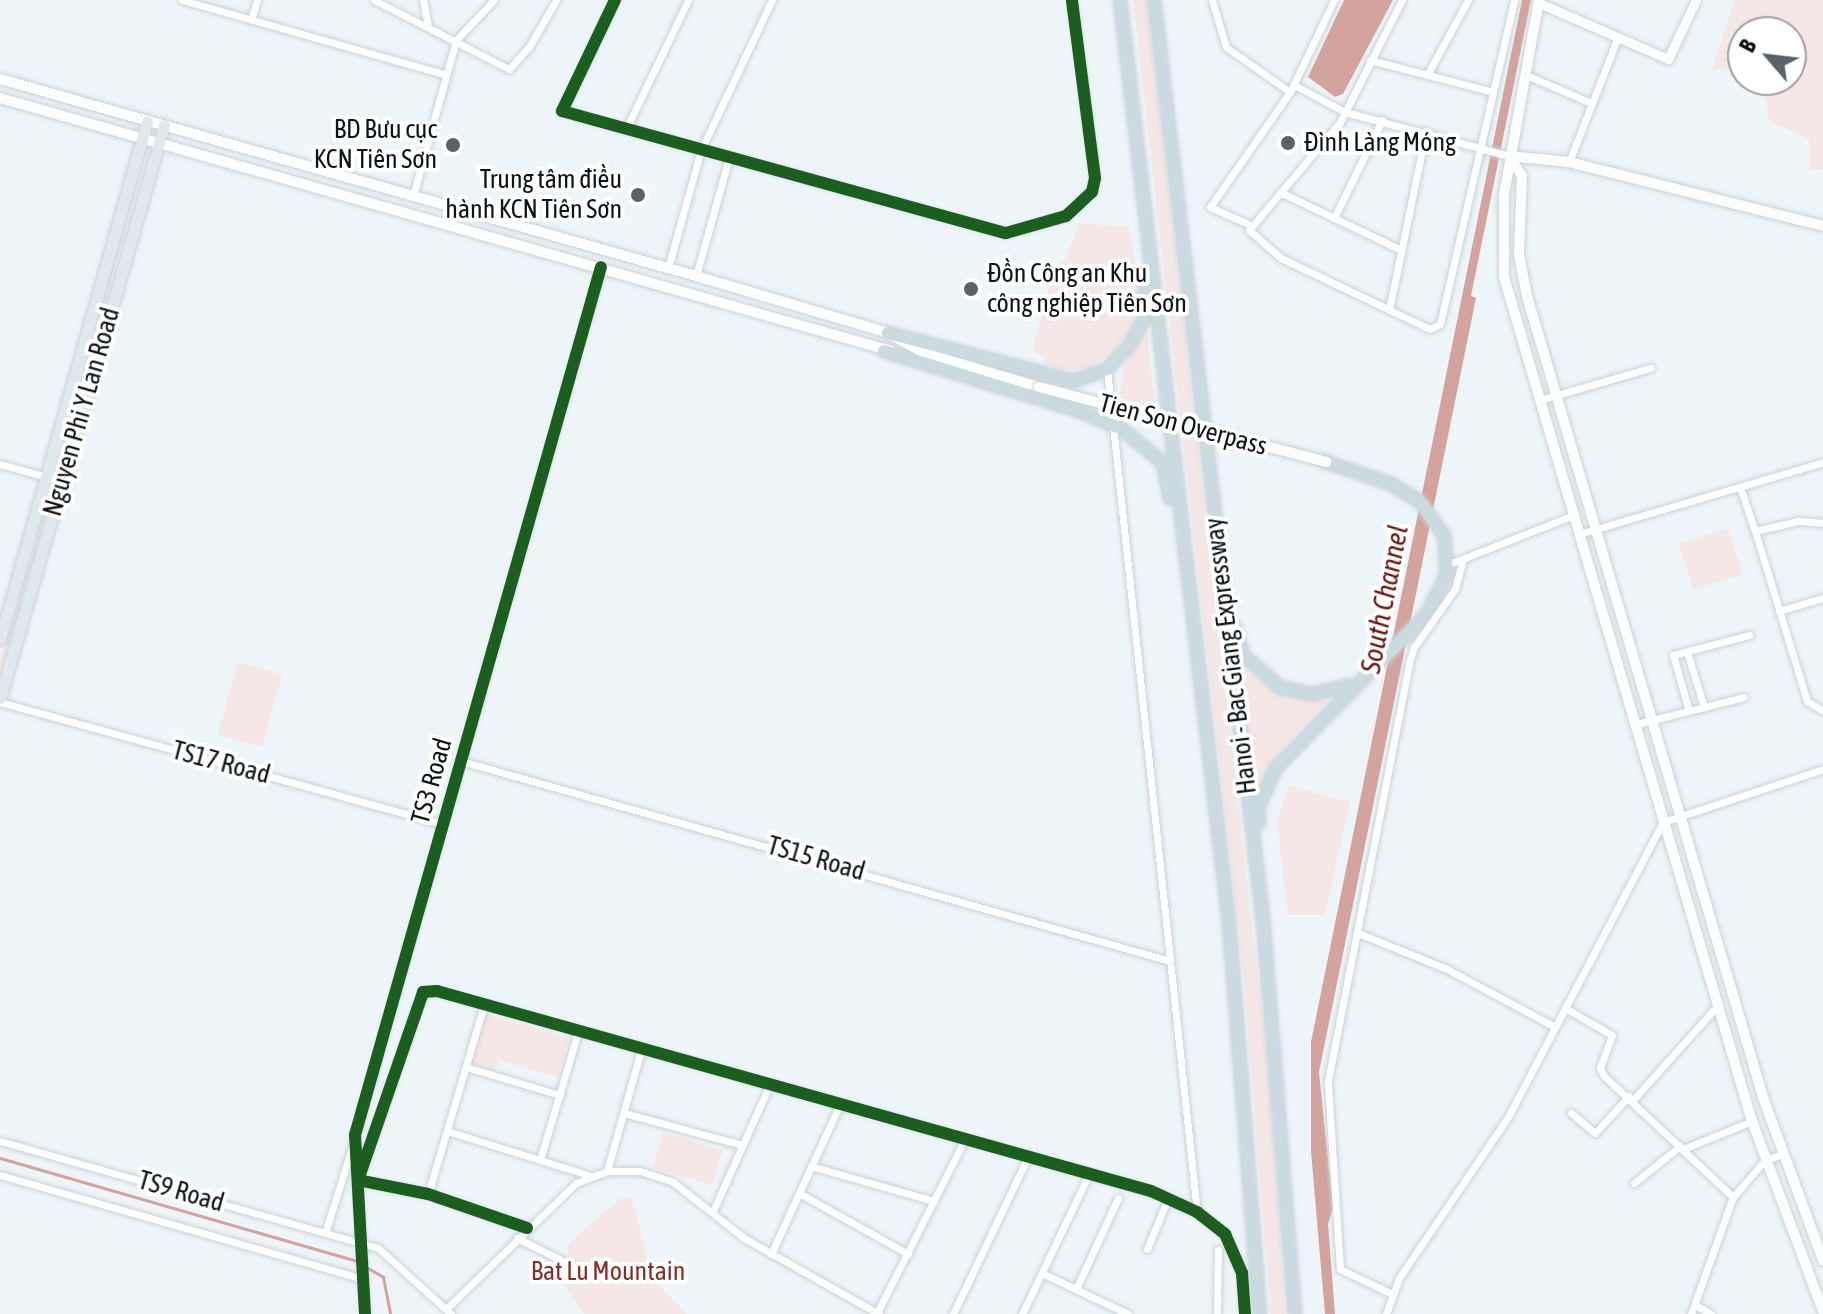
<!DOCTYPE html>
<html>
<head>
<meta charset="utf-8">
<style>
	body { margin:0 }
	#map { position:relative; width:1823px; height:1314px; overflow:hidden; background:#edf5f9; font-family:"Asap Condensed",sans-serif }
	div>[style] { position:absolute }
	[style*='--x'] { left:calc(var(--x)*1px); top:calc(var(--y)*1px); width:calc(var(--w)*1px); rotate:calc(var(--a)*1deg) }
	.green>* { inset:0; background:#f5e7e6; transform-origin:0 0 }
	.water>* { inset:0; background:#d3a39d }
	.stream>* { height:3px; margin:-1.5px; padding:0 1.5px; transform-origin:1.5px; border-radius:1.5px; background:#d3a39d }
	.roads { filter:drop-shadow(0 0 2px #cbd2d6) drop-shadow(0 0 2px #cbd2d6) }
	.minor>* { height:7px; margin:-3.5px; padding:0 3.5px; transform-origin:3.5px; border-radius:3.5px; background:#fcfefe }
	.tertiary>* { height:9px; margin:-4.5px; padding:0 4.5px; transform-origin:4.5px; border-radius:4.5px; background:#fcfefe }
	.secondary>* { height:10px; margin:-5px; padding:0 5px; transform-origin:5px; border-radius:5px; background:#fcfefe }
	.primary>* { height:11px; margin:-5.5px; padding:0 5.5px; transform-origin:5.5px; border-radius:5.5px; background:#dfe8ec }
	.motorway>* { height:12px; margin:-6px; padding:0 6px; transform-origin:6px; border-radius:6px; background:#cbdae0 }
	.bridges { filter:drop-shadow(0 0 2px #cbd2d6) drop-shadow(0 0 2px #cbd2d6) }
	.secondary-bridge>* { height:10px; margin:-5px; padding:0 5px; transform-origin:5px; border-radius:5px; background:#fcfefe }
	.cycleway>* { height:12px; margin:-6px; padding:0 6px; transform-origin:6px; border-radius:6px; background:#1b5e20 }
	.dots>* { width:22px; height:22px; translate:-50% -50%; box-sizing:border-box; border:4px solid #fff; border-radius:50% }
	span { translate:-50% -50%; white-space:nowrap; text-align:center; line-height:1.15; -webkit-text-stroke:8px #fff; paint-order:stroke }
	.poi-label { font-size:26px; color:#0c1215 }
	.right { translate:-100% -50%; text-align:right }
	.left { translate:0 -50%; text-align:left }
	.street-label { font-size:26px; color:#0c1215 }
	.park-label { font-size:26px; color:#842e24 }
	.water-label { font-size:28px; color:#6b140d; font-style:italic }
	.north { position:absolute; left:1727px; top:16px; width:80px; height:80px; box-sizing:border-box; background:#fff; border:2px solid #9ea0a1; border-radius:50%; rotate:298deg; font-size:22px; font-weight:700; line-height:32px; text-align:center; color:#0c1215 }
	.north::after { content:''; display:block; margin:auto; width:28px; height:36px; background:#5b6165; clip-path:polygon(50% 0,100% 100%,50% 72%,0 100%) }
</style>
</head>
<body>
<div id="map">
	<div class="green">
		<i style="clip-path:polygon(1133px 0,1146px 0,1198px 450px,1269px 1077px,1285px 1314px,1271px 1314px,1243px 967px)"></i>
		<i style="clip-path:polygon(1735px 0,1823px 0,1823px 169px,1809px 170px,1809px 139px,1769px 121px,1763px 80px,1791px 80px,1791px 32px,1743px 32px,1743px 68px,1712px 70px)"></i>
		<i style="clip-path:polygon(141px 168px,64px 456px,59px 460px,139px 170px)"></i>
		<i style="clip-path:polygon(1079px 223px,1128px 227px,1141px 290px,1132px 328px,1113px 352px,1089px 368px,1063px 370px,1043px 363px,1045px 357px,1032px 351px,1054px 268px,1066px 258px)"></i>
		<i style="clip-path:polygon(1147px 327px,1155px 405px,1152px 411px,1121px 404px,1120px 392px,1124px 366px)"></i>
		<i style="clip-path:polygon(49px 496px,51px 499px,0 679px,0 659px)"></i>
		<i style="left:1728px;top:528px;width:48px;height:52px;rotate:72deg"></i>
		<i style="left:238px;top:662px;width:46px;height:75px;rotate:16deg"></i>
		<i style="clip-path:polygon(1236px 662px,1283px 697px,1330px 700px,1279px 752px,1253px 803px)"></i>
		<i style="clip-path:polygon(1289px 786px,1350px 802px,1325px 915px,1288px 915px,1277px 822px)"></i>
		<i style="clip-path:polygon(485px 1014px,569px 1038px,558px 1077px,499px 1060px,495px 1070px,471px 1063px)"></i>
		<i style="left:663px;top:1133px;width:62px;height:36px;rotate:16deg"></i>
		<i style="clip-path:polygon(632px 1197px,652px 1279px,687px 1314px,585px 1314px,566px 1289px,569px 1244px,619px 1199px)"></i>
	</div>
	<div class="water">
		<i style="clip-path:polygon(1344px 0,1393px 0,1343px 94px,1335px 97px,1308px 77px)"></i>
		<i style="clip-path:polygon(1522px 0,1531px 0,1471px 296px,1476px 298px,1319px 1072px,1333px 1208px,1328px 1224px,1335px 1314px,1325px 1314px,1311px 1151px,1311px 1042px)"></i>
	</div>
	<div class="stream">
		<i style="--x:0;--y:1158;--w:368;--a:16.1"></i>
		<i style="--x:354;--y:1260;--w:34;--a:30"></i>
		<i style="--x:383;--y:1277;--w:38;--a:79"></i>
	</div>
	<div class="roads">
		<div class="minor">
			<i style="--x:182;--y:0;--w:275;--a:15.8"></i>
			<i style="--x:374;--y:0;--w:152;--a:27.1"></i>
			<i style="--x:509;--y:69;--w:30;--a:-48"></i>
			<i style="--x:529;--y:47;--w:54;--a:-60.1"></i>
			<i style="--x:423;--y:0;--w:26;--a:79"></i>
			<i style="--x:615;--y:0;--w:123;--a:115.5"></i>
			<i style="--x:562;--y:111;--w:460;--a:15.4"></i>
			<i style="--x:1006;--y:233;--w:62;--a:-15.8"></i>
			<i style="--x:1066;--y:216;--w:35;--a:-43"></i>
			<i style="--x:1092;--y:192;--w:14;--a:-78"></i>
			<i style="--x:1095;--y:178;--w:179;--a:-97.4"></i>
			<i style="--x:1212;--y:0;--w:49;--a:73.4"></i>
			<i style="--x:1226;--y:47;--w:78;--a:35.1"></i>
			<i style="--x:1402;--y:0;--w:137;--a:116.9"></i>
			<i style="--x:1340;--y:122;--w:141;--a:130.1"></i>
			<i style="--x:1249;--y:230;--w:43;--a:41.2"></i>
			<i style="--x:1281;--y:258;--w:165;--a:25.5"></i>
			<i style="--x:1430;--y:329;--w:11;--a:-27"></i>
			<i style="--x:1440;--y:324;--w:332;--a:-77.1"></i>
			<i style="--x:251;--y:20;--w:21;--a:-73"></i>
			<i style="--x:1370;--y:60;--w:124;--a:14.5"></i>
			<i style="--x:1524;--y:74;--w:73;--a:23.4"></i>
			<i style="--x:1427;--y:75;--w:85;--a:-61.3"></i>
			<i style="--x:1294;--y:85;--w:58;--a:27.9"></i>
			<i style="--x:1345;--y:112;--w:170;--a:15"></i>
			<i style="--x:626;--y:129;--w:143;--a:-64.3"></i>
			<i style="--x:1569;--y:162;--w:134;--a:-68.6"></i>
			<i style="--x:1280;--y:192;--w:134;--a:25.6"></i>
			<i style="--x:413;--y:196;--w:162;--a:-74.6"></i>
			<i style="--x:456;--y:40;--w:55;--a:-46.5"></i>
			<i style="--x:1334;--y:218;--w:109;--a:-63.9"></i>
			<i style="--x:1250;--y:225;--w:44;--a:-155.8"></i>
			<i style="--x:1210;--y:207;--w:140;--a:-55.2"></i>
			<i style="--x:1290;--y:92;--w:102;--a:-64.4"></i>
			<i style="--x:668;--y:268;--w:123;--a:-74.4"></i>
			<i style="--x:701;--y:150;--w:166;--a:-64.7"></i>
			<i style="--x:696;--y:276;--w:123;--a:-74.4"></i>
			<i style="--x:1389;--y:310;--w:183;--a:-78.3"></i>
			<i style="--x:1107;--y:369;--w:848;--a:83.91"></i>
			<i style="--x:1540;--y:400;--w:115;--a:-16.2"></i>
			<i style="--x:0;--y:464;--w:64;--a:15.3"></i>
			<i style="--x:1740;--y:487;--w:46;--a:71.2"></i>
			<i style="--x:1823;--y:523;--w:25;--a:-175"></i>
			<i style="--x:1798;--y:521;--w:44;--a:166.9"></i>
			<i style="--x:1755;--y:531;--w:178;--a:73"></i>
			<i style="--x:1807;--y:701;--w:19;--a:32"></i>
			<i style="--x:1579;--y:534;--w:254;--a:-16.4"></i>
			<i style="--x:1447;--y:565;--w:136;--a:-21.6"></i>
			<i style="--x:1779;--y:611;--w:46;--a:-16.5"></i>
			<i style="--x:1687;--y:652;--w:58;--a:72.8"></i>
			<i style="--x:0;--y:702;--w:459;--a:15.4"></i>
			<i style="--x:1689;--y:711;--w:58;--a:-105.9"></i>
			<i style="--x:1673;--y:655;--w:79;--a:-14.7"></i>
			<i style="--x:1633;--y:725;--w:114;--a:-14.2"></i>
			<i style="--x:461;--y:761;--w:737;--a:15.75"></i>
			<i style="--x:1358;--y:933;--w:96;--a:22"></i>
			<i style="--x:1447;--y:969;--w:123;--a:28.2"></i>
			<i style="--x:1565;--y:1008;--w:54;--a:29.9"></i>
			<i style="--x:1612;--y:1035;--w:35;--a:110"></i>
			<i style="--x:1600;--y:1068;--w:9;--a:63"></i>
			<i style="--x:1604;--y:1076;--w:177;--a:43.2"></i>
			<i style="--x:466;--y:1067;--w:98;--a:16.6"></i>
			<i style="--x:1633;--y:1100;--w:126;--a:-48.2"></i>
			<i style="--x:624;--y:1113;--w:123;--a:15.1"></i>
			<i style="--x:1571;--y:1113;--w:31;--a:40"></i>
			<i style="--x:1595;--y:1133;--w:50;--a:-47.4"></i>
			<i style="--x:447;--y:1131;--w:148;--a:17.3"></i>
			<i style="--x:0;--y:1141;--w:393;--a:15.8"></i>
			<i style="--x:378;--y:1248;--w:98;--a:42.1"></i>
			<i style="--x:1683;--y:1149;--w:74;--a:-22.1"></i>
			<i style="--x:540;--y:1160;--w:134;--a:-73.5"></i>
			<i style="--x:811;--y:1166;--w:128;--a:15.9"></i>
			<i style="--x:607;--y:1171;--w:126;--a:-74.3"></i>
			<i style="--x:0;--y:1175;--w:378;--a:16"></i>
			<i style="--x:1634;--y:1183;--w:59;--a:-38.8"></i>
			<i style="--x:799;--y:1193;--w:125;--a:29.2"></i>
			<i style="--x:428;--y:1194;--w:197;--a:-73.5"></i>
			<i style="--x:714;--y:1209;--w:135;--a:-65.9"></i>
			<i style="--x:527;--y:1228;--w:105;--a:-161"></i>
			<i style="--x:428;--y:1194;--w:71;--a:-168.7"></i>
			<i style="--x:358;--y:1180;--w:199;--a:-70.9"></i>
			<i style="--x:423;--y:992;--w:14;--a:-4"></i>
			<i style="--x:437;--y:991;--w:741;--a:15.65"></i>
			<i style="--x:1151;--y:1191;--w:51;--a:24.5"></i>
			<i style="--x:1197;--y:1212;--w:36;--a:38"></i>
			<i style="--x:1225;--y:1234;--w:43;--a:66.4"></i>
			<i style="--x:1242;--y:1273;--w:41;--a:85.8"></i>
			<i style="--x:325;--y:1233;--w:96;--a:-72.5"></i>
			<i style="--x:517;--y:1238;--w:63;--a:26.6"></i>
			<i style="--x:1147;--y:1249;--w:55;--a:-67.6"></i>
			<i style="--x:771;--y:1254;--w:163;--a:-65.3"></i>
			<i style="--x:1042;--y:1273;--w:95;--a:25.5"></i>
			<i style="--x:1076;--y:1289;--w:100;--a:-65.2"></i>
			<i style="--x:1392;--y:1294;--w:58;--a:-154.3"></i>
			<i style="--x:1340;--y:1269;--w:188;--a:-93.7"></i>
			<i style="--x:1328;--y:1081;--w:426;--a:-79"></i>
			<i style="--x:1409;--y:663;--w:17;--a:-73"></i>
			<i style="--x:1414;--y:647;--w:71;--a:-54.7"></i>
			<i style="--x:1455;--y:589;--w:31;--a:-75"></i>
			<i style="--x:1695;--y:1305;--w:18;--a:29"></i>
			<i style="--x:446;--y:1309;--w:181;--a:-44.1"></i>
			<i style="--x:576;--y:1183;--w:33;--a:-21"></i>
			<i style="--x:607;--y:1171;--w:33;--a:0"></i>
			<i style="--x:640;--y:1171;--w:35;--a:18"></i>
			<i style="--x:673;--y:1182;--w:90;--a:38.3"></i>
			<i style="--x:744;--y:1238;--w:155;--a:29.4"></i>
			<i style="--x:877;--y:1313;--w:193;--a:-63.2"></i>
			<i style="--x:365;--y:1314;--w:179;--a:-93.2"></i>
			<i style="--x:355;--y:1135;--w:902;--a:-74.18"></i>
			<i style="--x:953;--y:1314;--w:172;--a:-64.5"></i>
			<i style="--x:1022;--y:1314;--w:153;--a:-64.4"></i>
			<i style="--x:1217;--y:1314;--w:64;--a:-89.1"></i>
			<i style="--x:1386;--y:1314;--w:38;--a:-70"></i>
			<i style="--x:1399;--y:1278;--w:194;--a:-55.9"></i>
			<i style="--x:1508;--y:1117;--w:333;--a:-62.3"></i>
			<i style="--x:1663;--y:822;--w:169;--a:-18.3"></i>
			<i style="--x:1691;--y:1314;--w:124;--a:-70.3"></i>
			<i style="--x:1733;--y:1197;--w:49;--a:-49.1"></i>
			<i style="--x:1765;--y:1160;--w:18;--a:-19"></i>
		</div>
		<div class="tertiary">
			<i style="--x:1539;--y:3;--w:141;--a:23.5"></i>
			<i style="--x:1668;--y:59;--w:65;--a:-64.6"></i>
		</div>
		<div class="secondary">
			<i style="--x:1539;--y:0;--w:198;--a:100.2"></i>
			<i style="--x:1504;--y:195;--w:82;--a:90"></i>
			<i style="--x:1504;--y:277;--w:880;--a:73.63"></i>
			<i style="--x:1752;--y:1121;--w:203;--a:69.5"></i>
			<i style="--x:0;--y:79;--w:723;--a:15.8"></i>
			<i style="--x:696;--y:276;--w:200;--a:16.5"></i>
			<i style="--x:888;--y:333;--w:41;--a:29.1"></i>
			<i style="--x:924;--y:353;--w:120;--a:16.5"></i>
			<i style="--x:0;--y:98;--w:926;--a:15.85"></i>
			<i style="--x:1509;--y:156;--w:24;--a:57"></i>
			<i style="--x:1522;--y:176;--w:79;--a:92.2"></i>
			<i style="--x:1519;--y:255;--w:42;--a:79"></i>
			<i style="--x:1527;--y:296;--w:838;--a:73.58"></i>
			<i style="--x:1764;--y:1100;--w:171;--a:69.8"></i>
			<i style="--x:1509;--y:156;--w:60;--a:5.7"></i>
			<i style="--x:1569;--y:162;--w:262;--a:14.1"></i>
		</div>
		<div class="primary">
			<i style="--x:0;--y:639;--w:538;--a:-74.16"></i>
			<i style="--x:0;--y:698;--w:596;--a:-74.03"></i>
		</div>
		<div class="motorway">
			<i style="--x:1120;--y:0;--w:929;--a:83.26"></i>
			<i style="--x:1229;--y:923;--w:392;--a:85.5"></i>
			<i style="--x:1154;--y:0;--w:925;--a:83.24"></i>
			<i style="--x:1263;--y:919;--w:396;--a:85.4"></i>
			<i style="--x:888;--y:333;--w:192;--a:14.5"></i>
			<i style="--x:1074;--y:381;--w:35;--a:-20"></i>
			<i style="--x:1107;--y:369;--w:32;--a:-46"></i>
			<i style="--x:1129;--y:346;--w:33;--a:-61"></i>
			<i style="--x:1145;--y:317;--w:28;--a:-90"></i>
			<i style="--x:884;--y:351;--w:201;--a:17.1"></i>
			<i style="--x:1076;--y:410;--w:50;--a:22.4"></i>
			<i style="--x:1122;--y:429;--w:53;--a:39.7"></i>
			<i style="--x:1163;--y:463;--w:36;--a:79"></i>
			<i style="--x:1235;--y:627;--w:29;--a:74"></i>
			<i style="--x:1243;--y:655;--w:50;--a:41"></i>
			<i style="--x:1281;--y:688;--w:33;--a:11"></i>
			<i style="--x:1313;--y:694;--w:37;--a:-13"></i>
			<i style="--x:1259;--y:823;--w:15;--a:-94"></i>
			<i style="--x:1258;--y:808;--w:43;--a:-66.4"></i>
			<i style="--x:1275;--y:769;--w:216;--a:-45.6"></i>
			<i style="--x:1426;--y:615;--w:46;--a:-62.9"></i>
			<i style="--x:1447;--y:574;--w:39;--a:-94"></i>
			<i style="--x:1444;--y:535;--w:42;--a:-126.3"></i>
			<i style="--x:1419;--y:501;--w:33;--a:-149"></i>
			<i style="--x:1391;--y:484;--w:69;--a:-161.3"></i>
		</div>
	</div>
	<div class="bridges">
		<div class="secondary-bridge">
			<i style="--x:1039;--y:387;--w:297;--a:14.6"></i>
		</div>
	</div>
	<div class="cycleway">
		<i style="--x:615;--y:0;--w:123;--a:115.5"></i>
		<i style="--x:562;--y:111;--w:460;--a:15.4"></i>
		<i style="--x:1006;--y:233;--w:62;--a:-15.8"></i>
		<i style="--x:1066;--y:216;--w:35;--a:-43"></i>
		<i style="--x:1092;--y:192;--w:14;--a:-78"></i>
		<i style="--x:1095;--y:178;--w:179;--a:-97.4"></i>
		<i style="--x:527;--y:1228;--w:105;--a:-161"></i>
		<i style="--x:428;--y:1194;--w:71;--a:-168.7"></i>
		<i style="--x:358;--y:1180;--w:199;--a:-70.9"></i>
		<i style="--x:423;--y:992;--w:14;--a:-4"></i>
		<i style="--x:437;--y:991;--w:741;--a:15.65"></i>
		<i style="--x:1151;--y:1191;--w:51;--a:24.5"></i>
		<i style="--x:1197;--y:1212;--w:36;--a:38"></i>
		<i style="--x:1225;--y:1234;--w:43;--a:66.4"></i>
		<i style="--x:1242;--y:1273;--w:41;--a:85.8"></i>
		<i style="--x:365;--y:1314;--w:179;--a:-93.2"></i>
		<i style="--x:355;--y:1135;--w:902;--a:-74.18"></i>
	</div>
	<div class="dots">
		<i style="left:1288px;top:143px;background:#5b6165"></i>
		<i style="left:453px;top:145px;background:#5b6165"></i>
		<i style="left:638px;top:195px;background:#5b6165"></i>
		<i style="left:971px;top:289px;background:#5b6165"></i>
	</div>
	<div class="poi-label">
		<span class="right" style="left:437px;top:145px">BD Bưu cục<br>KCN Tiên Sơn</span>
		<span class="left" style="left:1304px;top:143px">Đình Làng Móng</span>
		<span class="right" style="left:622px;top:195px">Trung tâm điều<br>hành KCN Tiên Sơn</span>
		<span class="left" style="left:987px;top:289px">Đồn Công an Khu<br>công nghiệp Tiên Sơn</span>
	</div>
	<div class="street-label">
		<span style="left:82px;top:412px;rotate:-74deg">Nguyen Phi Y Lan Road</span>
		<span style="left:1183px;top:425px;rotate:15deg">Tien Son Overpass</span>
		<span style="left:1231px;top:656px;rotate:-97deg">Hanoi - Bac Giang Expressway</span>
		<span style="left:221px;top:763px;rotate:15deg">TS17 Road</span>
		<span style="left:432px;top:781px;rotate:-74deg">TS3 Road</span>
		<span style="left:816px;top:859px;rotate:16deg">TS15 Road</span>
		<span style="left:181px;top:1192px;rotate:16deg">TS9 Road</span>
	</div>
	<div class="park-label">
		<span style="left:608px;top:1272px">Bat Lu Mountain</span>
	</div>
	<div class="water-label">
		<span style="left:1384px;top:599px;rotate:-79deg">South Channel</span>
	</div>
	<div class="north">B</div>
</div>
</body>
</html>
